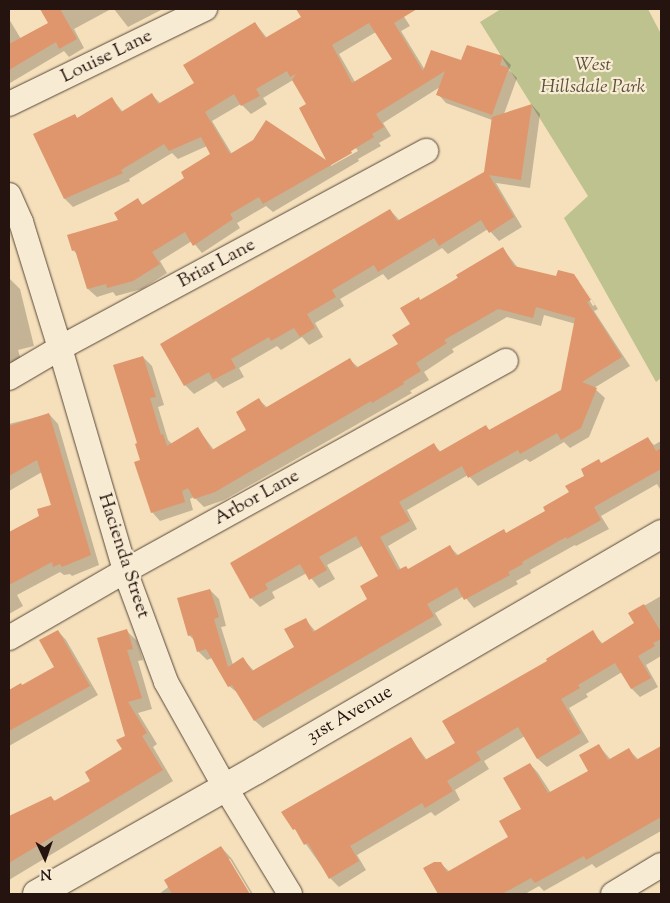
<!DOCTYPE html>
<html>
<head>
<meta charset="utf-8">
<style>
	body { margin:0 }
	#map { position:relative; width:670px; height:903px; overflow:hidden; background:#f5e0bb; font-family:"Sorts Mill Goudy",serif }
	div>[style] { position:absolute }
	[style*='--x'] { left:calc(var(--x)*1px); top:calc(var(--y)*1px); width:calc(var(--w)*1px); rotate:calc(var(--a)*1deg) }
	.green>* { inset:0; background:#bec28e }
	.shadow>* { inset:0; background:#0003 }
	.building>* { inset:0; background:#df966d }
	.roads { filter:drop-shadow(0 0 1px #584639) drop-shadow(0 0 1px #584639) }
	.minor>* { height:24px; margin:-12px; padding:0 12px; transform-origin:12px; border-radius:12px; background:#f8ebd3 }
	.tertiary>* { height:28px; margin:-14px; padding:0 14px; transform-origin:14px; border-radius:14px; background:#f8ebd3 }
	span { translate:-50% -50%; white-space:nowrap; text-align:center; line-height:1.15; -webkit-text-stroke:4.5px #f8ebd3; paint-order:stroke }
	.street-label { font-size:19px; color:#24130e }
	.park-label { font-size:19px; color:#5a503b; font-style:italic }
	.frame { position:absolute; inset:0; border:10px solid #24130e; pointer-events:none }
	.north { position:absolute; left:20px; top:833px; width:50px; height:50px; -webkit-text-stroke:4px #f8ebd3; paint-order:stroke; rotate:177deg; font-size:14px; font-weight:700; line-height:20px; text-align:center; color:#24130e }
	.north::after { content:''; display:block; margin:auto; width:18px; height:22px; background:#24130e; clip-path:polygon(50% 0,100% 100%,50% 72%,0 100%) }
</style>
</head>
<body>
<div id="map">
	<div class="green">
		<i style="clip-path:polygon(501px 9px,648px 9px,661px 34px,661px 378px,656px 382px,564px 218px,588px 196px,480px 22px)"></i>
	</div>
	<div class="shadow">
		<i style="clip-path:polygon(42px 9px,111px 9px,74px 29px,84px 48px,69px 57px,64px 51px,10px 83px,9px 19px,21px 39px,50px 23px)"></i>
		<i style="clip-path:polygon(114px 9px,163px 9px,128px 27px)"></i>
		<i style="clip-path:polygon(evenodd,297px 9px,407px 9px,401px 12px,410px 26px,401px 31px,425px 70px,462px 62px,503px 57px,511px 65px,509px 70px,517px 78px,504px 114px,532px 105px,540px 114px,530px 188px,496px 183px,522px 227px,499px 241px,488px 229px,448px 254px,442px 248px,388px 280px,383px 274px,340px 299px,344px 306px,315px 323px,323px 337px,309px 345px,302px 337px,281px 350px,277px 346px,239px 368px,244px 377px,223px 388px,216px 381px,194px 394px,185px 385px,390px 210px,400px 221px,485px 173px,492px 120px,446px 103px,438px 94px,440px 87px,383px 123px,391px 136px,379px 143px,381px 146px,358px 159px,359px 161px,273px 212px,266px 206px,237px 223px,240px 228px,202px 253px,192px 241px,160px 261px,167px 273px,142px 289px,116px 296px,113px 292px,97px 297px,88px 289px,79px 256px,73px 250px,120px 220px,138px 200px,143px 205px,186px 179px,212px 154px,207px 146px,178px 159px,172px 153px,129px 179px,130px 181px,73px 207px,65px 199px,35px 134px,75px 116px,78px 119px,112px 99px,123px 112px,152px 95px,160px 103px,196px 83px,255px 23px,267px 38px,302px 17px,297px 9px,376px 32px,393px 60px,355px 82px,339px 54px,376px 32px,297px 9px,293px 80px,308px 105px,330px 163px,232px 154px,212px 121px,241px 104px,251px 114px,267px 104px,263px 98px,293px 80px,297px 9px,356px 148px,358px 151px,331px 166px,331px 163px,356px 148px)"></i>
		<i style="clip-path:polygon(503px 249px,518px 268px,557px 278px,573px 275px,579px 281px,577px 281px,593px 306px,595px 305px,581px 283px,598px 309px,594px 311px,630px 366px,594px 388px,605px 398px,589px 437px,570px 448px,564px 442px,530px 462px,526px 459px,478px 486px,468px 475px,407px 510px,417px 529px,388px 546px,401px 570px,408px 570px,450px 547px,459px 556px,507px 534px,547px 512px,602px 464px,647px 438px,654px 445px,661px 441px,661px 491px,657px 484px,601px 516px,609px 529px,576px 546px,575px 545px,530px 570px,531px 573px,516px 581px,518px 584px,474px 608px,464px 596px,435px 613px,442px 625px,263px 728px,254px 720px,239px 694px,229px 686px,212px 658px,207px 660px,198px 651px,195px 641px,189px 635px,210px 590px,219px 599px,226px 626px,221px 627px,233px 665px,243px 659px,254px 671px,296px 647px,305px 619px,316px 632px,369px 600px,380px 576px,362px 546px,327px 565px,335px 579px,319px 588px,307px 573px,272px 592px,275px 598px,260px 607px,251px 598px,232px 563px,434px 445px,441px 452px,486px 427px,491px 431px,562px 391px,576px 324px,544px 315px,541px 326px,507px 317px,452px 349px,454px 352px,424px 372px,429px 380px,410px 391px,412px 393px,224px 500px,204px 507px,194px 497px,190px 499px,193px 510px,160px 521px,152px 512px,138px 444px,143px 357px,152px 366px,164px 405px,158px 407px,168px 440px,172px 444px,198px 429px,214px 450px,248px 430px,259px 400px,268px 408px,350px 360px,359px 368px,399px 345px,412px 324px,421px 301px)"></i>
		<i style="clip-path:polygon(9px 278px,20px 289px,34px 346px,18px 350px,21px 360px,9px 363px)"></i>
		<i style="clip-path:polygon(49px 414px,58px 424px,99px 565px,72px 576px,70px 574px,64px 575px,60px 572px,17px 595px,23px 606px,9px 614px,9px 533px,40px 517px,52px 506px,42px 472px,9px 491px,9px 424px)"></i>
		<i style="clip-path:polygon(661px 596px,661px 656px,646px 665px,658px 687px,640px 697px,632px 689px,622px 672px,586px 694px,588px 697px,569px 708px,589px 742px,547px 767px,538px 759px,525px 736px,484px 761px,489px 769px,455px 790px,460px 800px,435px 816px,431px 812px,357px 855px,366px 870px,339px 887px,330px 878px,283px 812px,410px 738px,427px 760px,456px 743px,549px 662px,592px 632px,603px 644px,636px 623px,630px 614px)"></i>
		<i style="clip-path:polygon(126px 630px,137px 641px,143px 660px,138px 661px,152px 709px,138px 713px,157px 744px,153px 747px,173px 781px,9px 880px,9px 817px,51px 797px,56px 802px,92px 781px,123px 749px,127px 737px)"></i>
		<i style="clip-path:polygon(58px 631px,66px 640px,98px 695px,9px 746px,9px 693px,56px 668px)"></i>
		<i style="clip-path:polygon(599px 746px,611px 760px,629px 750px,639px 760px,661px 748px,661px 831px,596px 868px,592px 864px,544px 891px,539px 886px,525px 894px,440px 894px,425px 868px,440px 863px,450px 872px,510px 838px,523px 809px,530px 764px,538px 773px,551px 793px,590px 771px)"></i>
		<i style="clip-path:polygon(221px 847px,232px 859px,253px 894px,251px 894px,230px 859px,227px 859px,248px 894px,159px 894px)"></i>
	</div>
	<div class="building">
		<i style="clip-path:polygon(40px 9px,60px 9px,77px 39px,59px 49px,56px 42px,9px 70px,9px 44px,48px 23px)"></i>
		<i style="clip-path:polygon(evenodd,296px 9px,417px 9px,394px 23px,423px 71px,431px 50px,461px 60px,467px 45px,503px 56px,500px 65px,509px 68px,492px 115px,436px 95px,445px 71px,376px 114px,384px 127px,372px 134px,374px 137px,351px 151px,352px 153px,263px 204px,259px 197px,230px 214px,233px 219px,193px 246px,185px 232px,152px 252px,160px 264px,133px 281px,107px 288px,106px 284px,87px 289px,75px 250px,72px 251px,67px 235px,118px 220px,114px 213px,138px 198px,142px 205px,184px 178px,181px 172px,210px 154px,201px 137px,169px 151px,164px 144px,121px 170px,123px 173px,64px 199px,33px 134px,75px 114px,77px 118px,112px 97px,121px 112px,152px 93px,158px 104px,194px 83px,183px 65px,255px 22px,265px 38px,301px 17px,296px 9px,369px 23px,392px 59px,352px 83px,332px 45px,369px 23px,296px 9px,287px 71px,290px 77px,296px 74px,292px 80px,306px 104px,299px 108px,326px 160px,266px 120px,253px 140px,230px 154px,205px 112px,234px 94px,241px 106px,260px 96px,256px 89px,287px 71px)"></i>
		<i style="clip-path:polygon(532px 104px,521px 180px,489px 175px,514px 217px,489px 233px,481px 220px,439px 246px,434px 238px,378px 272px,374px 265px,332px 290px,336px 297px,307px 314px,315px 328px,300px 337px,294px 328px,271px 341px,269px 337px,231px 359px,236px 368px,213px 380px,209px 372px,184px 386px,160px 344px,390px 209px,397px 221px,484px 172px,492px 117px)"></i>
		<i style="clip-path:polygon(503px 247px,514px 266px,556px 276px,558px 270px,574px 274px,591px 300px,587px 302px,622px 357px,582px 382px,597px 388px,581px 428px,561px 440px,557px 433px,520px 454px,518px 450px,468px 478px,462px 466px,399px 502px,410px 521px,380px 537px,398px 570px,406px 566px,408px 569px,450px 545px,456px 556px,504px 529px,506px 533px,545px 511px,543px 507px,569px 492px,565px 486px,584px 476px,581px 469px,599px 459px,601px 463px,648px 437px,656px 451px,661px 448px,661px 469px,594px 507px,601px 520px,567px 539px,566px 537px,522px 562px,523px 564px,508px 572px,510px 575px,464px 600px,457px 587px,427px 604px,434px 616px,254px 721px,232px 685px,228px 687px,206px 649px,197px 652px,192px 635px,188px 636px,177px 598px,210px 589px,219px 617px,214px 619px,228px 667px,243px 657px,252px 671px,294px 647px,284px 629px,306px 618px,313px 632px,367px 599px,360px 586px,378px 576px,356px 536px,319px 557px,327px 570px,309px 580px,300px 564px,265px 584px,268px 589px,250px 599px,230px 563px,434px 443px,439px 452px,486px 425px,489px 430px,561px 390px,575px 318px,536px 307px,533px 318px,498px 309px,444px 340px,447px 343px,416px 363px,421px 371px,403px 382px,404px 384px,372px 403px,371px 401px,215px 492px,194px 499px,188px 488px,182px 491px,185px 502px,151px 513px,134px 462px,140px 460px,135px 444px,137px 443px,113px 365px,143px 356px,156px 397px,150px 398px,161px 435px,163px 434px,167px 446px,198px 427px,212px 450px,246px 430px,236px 412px,259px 398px,265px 408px,350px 358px,356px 368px,398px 344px,392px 335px,410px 324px,400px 308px,419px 297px,420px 300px,458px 278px,456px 275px)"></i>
		<i style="clip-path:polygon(49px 413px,91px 555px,62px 567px,60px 564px,53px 567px,52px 562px,9px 585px,9px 532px,39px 516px,37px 509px,51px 505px,37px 460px,9px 476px,9px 426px)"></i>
		<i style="clip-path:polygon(644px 604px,661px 632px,661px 639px,653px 643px,655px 646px,638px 656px,651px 678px,631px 689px,615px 663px,578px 685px,580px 688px,561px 699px,581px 733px,537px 759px,518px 727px,476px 752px,481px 760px,447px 781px,453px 791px,425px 808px,422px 803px,350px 846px,359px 861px,329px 879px,308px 843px,304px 845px,295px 829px,293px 830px,281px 812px,411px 737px,425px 760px,455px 743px,442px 721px,547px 661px,546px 659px,593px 630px,601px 644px,634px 623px,628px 613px)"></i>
		<i style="clip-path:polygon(127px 629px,133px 649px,127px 650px,142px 698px,128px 702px,147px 733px,142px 736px,163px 770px,9px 863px,9px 816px,51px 796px,54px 801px,90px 781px,85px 772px,122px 749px,116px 740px,125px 736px,97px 638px)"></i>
		<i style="clip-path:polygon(58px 630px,90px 686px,9px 731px,9px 690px,21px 683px,22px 685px,54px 667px,39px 640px)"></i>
		<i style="clip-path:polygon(599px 744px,608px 760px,629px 748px,636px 760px,661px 746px,661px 817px,586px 860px,584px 856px,535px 883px,531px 878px,502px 894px,438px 894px,423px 868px,434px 862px,441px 862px,447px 872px,508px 837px,499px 821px,521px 809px,503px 778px,530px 763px,548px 793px,588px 771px,579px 755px)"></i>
		<i style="clip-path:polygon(221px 846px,250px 894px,172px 894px,164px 880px)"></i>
	</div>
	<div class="roads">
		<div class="minor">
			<i style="--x:9;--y:104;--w:218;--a:-25.9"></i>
			<i style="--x:9;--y:195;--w:30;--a:66"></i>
			<i style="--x:21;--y:222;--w:132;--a:72.8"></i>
			<i style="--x:60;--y:348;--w:232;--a:73.7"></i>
			<i style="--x:125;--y:571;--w:118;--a:69.7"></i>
			<i style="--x:166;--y:682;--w:120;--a:60.7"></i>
			<i style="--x:225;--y:787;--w:125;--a:58.7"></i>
			<i style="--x:9;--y:378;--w:59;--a:-30.5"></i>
			<i style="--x:60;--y:348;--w:416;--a:-28.3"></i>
			<i style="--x:9;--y:638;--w:134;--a:-30"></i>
			<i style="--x:125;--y:571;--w:435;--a:-28.9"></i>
			<i style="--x:613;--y:894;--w:56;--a:-31.1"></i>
		</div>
		<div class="tertiary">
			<i style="--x:37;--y:894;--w:252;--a:-29.5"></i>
			<i style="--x:256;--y:770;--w:469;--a:-30.2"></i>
		</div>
	</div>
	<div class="street-label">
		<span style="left:107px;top:57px;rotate:-26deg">Louise Lane</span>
		<span style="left:217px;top:264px;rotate:-28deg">Briar Lane</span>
		<span style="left:257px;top:498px;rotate:-29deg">Arbor Lane</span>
		<span style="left:123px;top:556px;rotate:72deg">Hacienda Street</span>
		<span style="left:350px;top:715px;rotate:-30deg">31st Avenue</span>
	</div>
	<div class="park-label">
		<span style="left:593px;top:77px">West<br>Hillsdale Park</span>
	</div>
	<div class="frame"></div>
	<div class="north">N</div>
</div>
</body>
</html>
